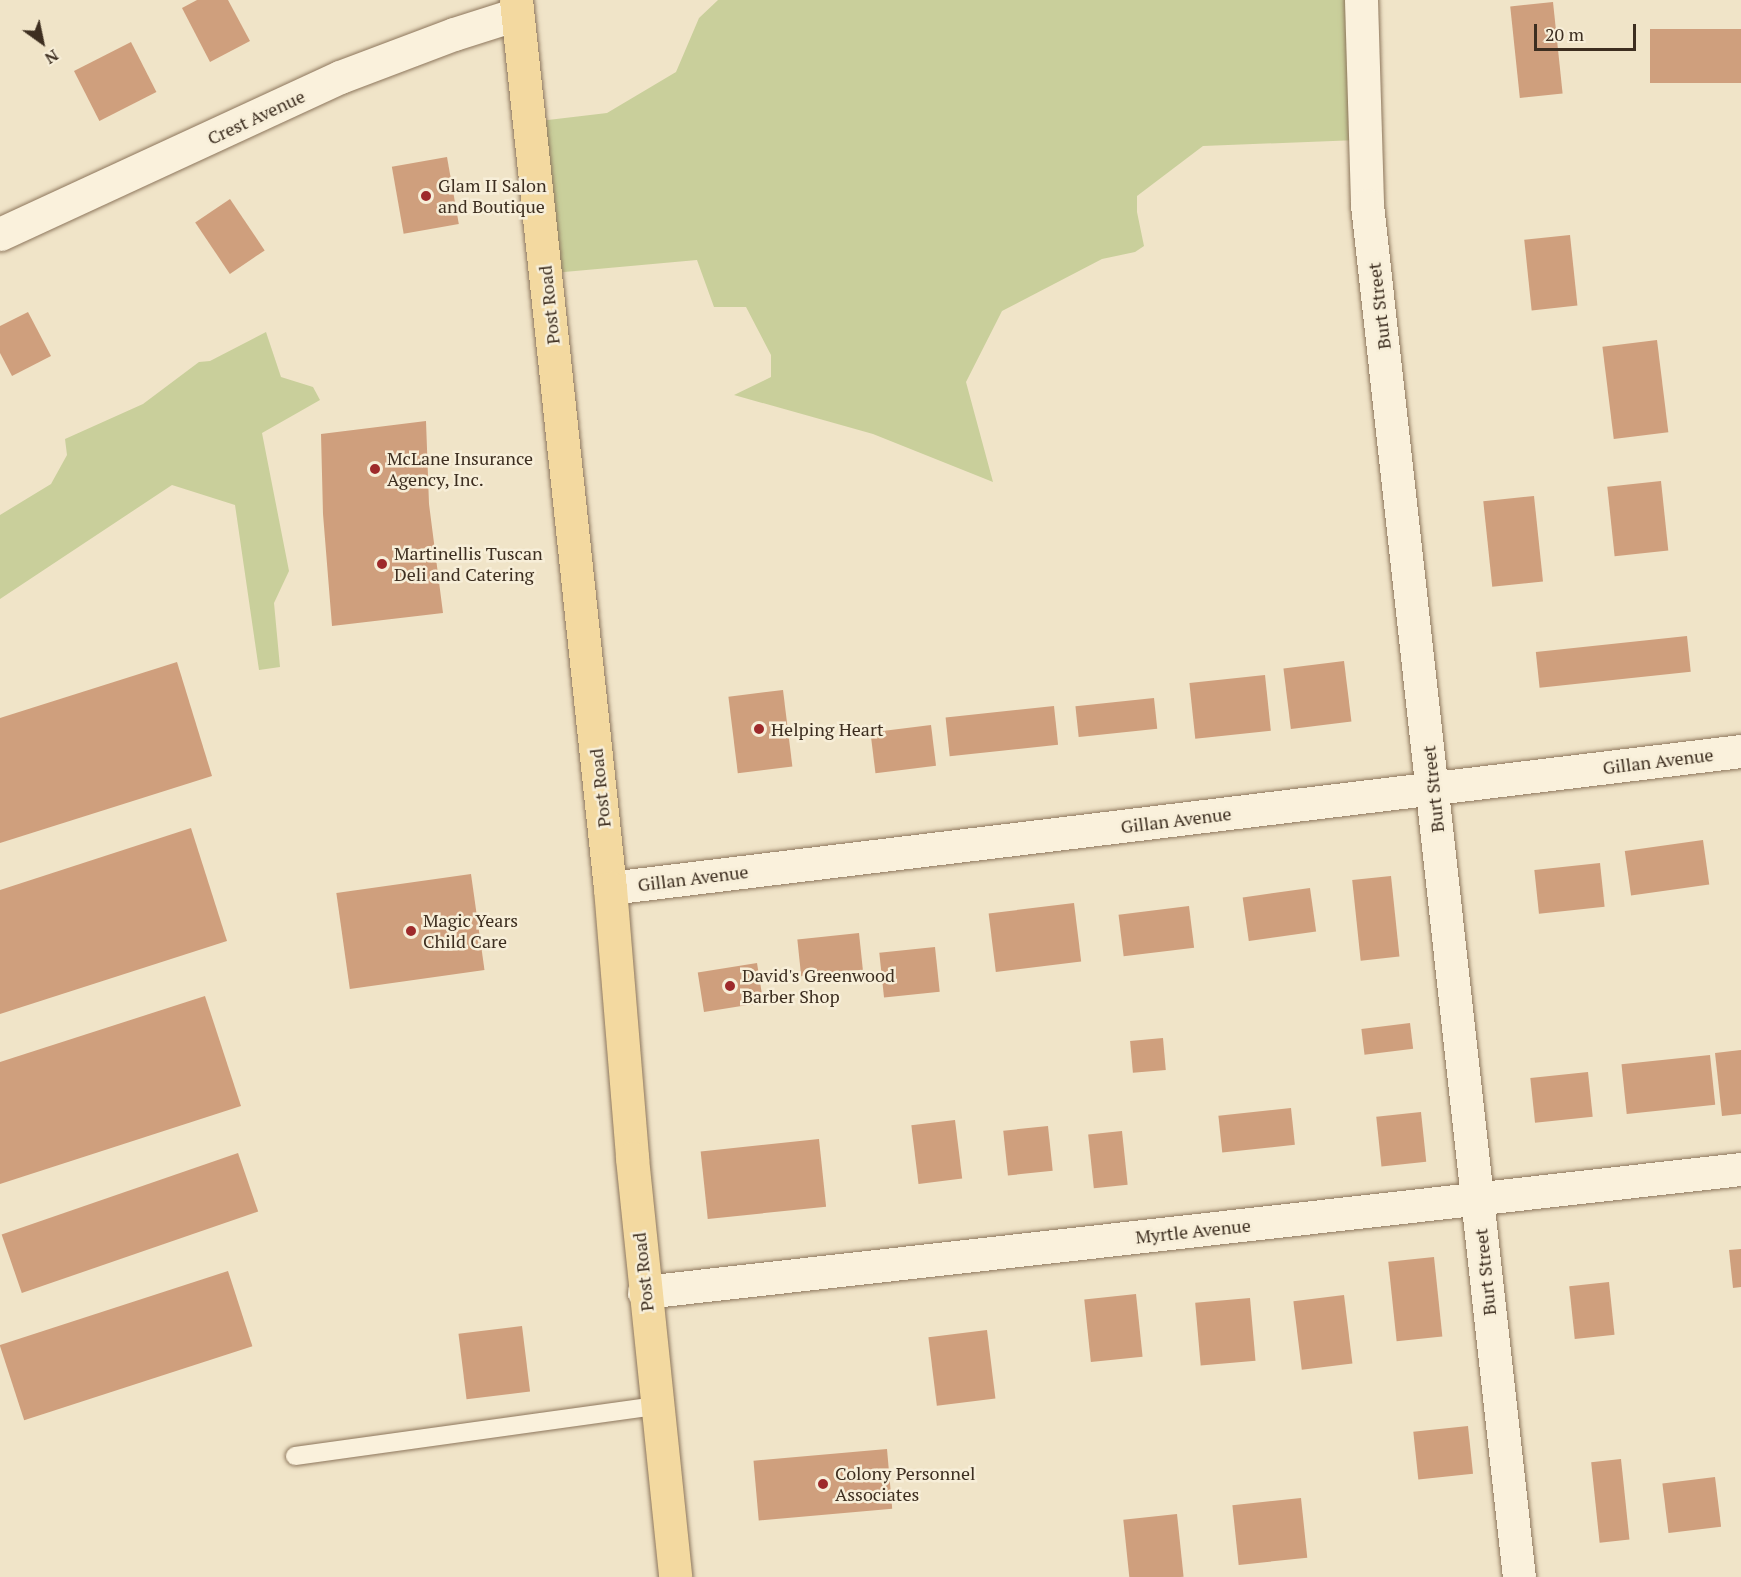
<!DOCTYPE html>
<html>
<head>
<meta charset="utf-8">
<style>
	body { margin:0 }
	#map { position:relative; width:1741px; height:1577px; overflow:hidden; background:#f0e4c8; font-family:"PT Serif",serif }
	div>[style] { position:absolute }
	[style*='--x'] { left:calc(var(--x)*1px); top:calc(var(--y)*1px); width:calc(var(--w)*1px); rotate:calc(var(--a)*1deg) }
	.green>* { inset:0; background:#c9cf9b }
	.building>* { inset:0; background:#cf9f7d; transform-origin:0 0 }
	.roads { filter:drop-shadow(0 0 2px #8d765c) drop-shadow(0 0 2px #8d765c) }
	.lane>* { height:18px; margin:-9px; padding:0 9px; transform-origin:9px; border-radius:9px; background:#faf1dc }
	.street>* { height:33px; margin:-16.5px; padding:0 16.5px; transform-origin:16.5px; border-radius:16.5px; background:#faf1dc }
	.primary>* { height:33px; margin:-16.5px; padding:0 16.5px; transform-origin:16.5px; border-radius:16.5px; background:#f3d9a0 }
	.dots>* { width:16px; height:16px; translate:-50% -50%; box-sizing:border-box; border:3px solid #f7eed8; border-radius:50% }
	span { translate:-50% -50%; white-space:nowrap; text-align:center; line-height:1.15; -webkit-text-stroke:5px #f7eed8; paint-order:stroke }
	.street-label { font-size:18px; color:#3d2e20 }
	.poi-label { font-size:18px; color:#3d2e20 }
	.left { translate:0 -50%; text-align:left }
	.north { position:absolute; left:12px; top:12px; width:60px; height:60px; -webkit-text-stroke:4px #f7eed8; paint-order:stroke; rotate:147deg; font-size:16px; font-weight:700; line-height:24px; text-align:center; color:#3d2e20 }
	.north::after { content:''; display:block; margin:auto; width:21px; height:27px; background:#3d2e20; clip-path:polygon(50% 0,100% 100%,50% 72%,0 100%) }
	.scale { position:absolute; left:1534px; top:24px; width:102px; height:27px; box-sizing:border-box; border:3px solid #3d2e20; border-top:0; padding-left:8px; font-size:18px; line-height:21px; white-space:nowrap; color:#3d2e20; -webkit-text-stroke:4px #f7eed8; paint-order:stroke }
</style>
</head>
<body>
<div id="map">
	<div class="green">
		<i style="clip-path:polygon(718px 0,1364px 0,1358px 140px,1203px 146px,1137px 196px,1137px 212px,1144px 246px,1135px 252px,1102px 259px,1002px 311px,966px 382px,993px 482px,873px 434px,734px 395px,771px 377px,771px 355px,746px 307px,714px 307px,697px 260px,553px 273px,531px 122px,607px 113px,676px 72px,699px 18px)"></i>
		<i style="clip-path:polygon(266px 332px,281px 377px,313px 387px,320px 400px,262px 433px,289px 571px,274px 603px,280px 667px,259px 670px,235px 505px,172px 485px,0 599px,0 515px,51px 484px,67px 455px,65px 439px,143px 404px,199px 362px,210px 361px)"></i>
	</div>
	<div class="building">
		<i style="clip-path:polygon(197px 0,228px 0,250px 41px,210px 62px,182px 8px)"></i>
		<i style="left:1553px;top:2px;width:92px;height:43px;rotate:84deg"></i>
		<i style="left:1741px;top:29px;width:54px;height:91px;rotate:90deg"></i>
		<i style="left:131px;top:42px;width:56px;height:64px;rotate:63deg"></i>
		<i style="left:447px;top:157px;width:68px;height:56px;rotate:80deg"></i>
		<i style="left:230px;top:199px;width:62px;height:42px;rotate:56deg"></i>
		<i style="left:1570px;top:235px;width:71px;height:46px;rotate:84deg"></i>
		<i style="clip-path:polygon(28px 312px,51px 356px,12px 376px,0 353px,0 326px)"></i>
		<i style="left:1657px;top:340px;width:93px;height:55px;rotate:83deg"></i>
		<i style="clip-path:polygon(426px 421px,429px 504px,443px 613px,332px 626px,323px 514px,321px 434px)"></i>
		<i style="left:1661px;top:481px;width:70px;height:54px;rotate:84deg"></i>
		<i style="left:1534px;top:496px;width:86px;height:51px;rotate:84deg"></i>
		<i style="left:1687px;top:636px;width:36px;height:152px;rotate:84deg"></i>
		<i style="left:1344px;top:661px;width:61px;height:61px;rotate:83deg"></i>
		<i style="clip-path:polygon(177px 662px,212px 776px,0 843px,0 718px)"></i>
		<i style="left:1265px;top:675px;width:56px;height:76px;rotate:84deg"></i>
		<i style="left:783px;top:690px;width:77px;height:55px;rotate:83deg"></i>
		<i style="left:1154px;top:698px;width:31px;height:79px;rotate:84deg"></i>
		<i style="left:1054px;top:706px;width:39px;height:109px;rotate:84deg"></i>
		<i style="left:931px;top:725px;width:41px;height:61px;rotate:83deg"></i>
		<i style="clip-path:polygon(191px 828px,227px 941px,0 1014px,0 890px)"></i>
		<i style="left:1703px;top:840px;width:45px;height:79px;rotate:82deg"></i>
		<i style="left:1600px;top:863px;width:44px;height:66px;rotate:84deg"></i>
		<i style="left:471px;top:874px;width:97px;height:136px;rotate:82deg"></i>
		<i style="left:1391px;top:876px;width:81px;height:39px;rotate:84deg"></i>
		<i style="left:1310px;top:888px;width:44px;height:68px;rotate:82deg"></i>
		<i style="left:1074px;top:903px;width:59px;height:86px;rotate:83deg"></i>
		<i style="left:1189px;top:906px;width:42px;height:71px;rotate:83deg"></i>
		<i style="left:859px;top:933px;width:37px;height:62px;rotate:84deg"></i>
		<i style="left:935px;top:947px;width:45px;height:56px;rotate:84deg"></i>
		<i style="left:757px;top:963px;width:40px;height:60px;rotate:81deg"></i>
		<i style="clip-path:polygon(205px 996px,241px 1106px,0 1184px,0 1062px)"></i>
		<i style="left:1410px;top:1023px;width:26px;height:49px;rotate:83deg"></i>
		<i style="left:1163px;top:1038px;width:32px;height:33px;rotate:85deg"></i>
		<i style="clip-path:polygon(1741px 1050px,1741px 1114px,1722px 1116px,1715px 1053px)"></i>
		<i style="left:1710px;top:1055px;width:50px;height:89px;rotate:84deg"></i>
		<i style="left:1588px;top:1072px;width:45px;height:58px;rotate:84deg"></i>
		<i style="left:1291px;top:1108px;width:37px;height:73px;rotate:84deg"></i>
		<i style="left:1421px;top:1112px;width:50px;height:45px;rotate:84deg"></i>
		<i style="left:955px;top:1120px;width:59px;height:44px;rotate:83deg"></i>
		<i style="left:1048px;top:1126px;width:45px;height:45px;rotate:84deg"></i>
		<i style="left:1122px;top:1131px;width:54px;height:34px;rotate:84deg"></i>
		<i style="left:819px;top:1139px;width:68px;height:119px;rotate:84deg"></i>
		<i style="left:238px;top:1153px;width:62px;height:250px;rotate:71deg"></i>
		<i style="clip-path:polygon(1741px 1249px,1741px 1287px,1733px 1288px,1729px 1250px)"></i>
		<i style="left:1434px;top:1257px;width:80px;height:46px;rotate:84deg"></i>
		<i style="left:228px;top:1271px;width:79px;height:240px;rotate:72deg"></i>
		<i style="left:1609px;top:1282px;width:53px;height:40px;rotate:84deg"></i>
		<i style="left:1136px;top:1294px;width:63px;height:52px;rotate:84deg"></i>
		<i style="left:1344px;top:1295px;width:69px;height:51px;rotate:83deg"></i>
		<i style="left:1250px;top:1298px;width:63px;height:55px;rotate:85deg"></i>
		<i style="left:522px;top:1326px;width:66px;height:64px;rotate:83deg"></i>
		<i style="left:987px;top:1330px;width:69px;height:59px;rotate:83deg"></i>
		<i style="left:1468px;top:1426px;width:48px;height:55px;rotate:84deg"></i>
		<i style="left:887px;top:1449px;width:60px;height:134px;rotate:85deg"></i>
		<i style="left:1621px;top:1459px;width:81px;height:30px;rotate:84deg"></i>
		<i style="left:1715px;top:1477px;width:50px;height:53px;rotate:83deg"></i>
		<i style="left:1301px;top:1498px;width:60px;height:69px;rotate:84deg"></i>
		<i style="left:1177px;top:1514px;width:63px;height:54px;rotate:84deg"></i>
	</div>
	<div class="roads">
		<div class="lane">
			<i style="--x:295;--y:1456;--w:365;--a:-7.9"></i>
		</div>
		<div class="street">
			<i style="--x:1361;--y:0;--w:205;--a:88.3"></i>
			<i style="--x:1367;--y:205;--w:1380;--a:83.68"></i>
			<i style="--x:0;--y:234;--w:374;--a:-24.8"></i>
			<i style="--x:340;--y:77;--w:122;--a:-20.7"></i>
			<i style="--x:454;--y:34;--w:66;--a:-17.6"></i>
			<i style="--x:610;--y:888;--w:1139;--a:-6.91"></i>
			<i style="--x:644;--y:1292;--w:1104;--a:-6.4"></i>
		</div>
		<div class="primary">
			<i style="--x:516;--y:0;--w:893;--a:83.96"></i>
			<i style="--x:610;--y:888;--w:271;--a:85.3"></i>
			<i style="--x:632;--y:1158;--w:421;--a:84.1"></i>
		</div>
	</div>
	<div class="dots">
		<i style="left:426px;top:196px;background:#9e2a2b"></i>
		<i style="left:375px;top:469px;background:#9e2a2b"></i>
		<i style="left:382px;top:564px;background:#9e2a2b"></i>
		<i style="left:759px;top:729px;background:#9e2a2b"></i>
		<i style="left:411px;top:931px;background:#9e2a2b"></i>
		<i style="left:730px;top:986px;background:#9e2a2b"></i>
		<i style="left:823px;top:1484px;background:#9e2a2b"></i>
	</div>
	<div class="street-label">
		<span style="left:256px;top:117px;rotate:-25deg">Crest Avenue</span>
		<span style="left:549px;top:305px;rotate:-96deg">Post Road</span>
		<span style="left:1379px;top:306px;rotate:-97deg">Burt Street</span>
		<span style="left:1658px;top:761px;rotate:-7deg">Gillan Avenue</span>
		<span style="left:600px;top:788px;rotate:-96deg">Post Road</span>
		<span style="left:1433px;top:789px;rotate:-96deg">Burt Street</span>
		<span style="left:1176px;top:820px;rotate:-7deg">Gillan Avenue</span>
		<span style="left:693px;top:878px;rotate:-7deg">Gillan Avenue</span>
		<span style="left:1193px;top:1231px;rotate:-6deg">Myrtle Avenue</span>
		<span style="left:643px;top:1272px;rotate:-96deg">Post Road</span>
		<span style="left:1485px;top:1272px;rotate:-96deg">Burt Street</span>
	</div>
	<div class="poi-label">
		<span class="left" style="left:438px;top:196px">Glam II Salon<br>and Boutique</span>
		<span class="left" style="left:387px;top:469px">McLane Insurance<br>Agency, Inc.</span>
		<span class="left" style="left:394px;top:564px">Martinellis Tuscan<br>Deli and Catering</span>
		<span class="left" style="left:771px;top:729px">Helping Heart</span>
		<span class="left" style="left:423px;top:931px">Magic Years<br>Child Care</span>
		<span class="left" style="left:742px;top:986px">David's Greenwood<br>Barber Shop</span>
		<span class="left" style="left:835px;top:1484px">Colony Personnel<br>Associates</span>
	</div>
	<div class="north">N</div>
	<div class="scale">20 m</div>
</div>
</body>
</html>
